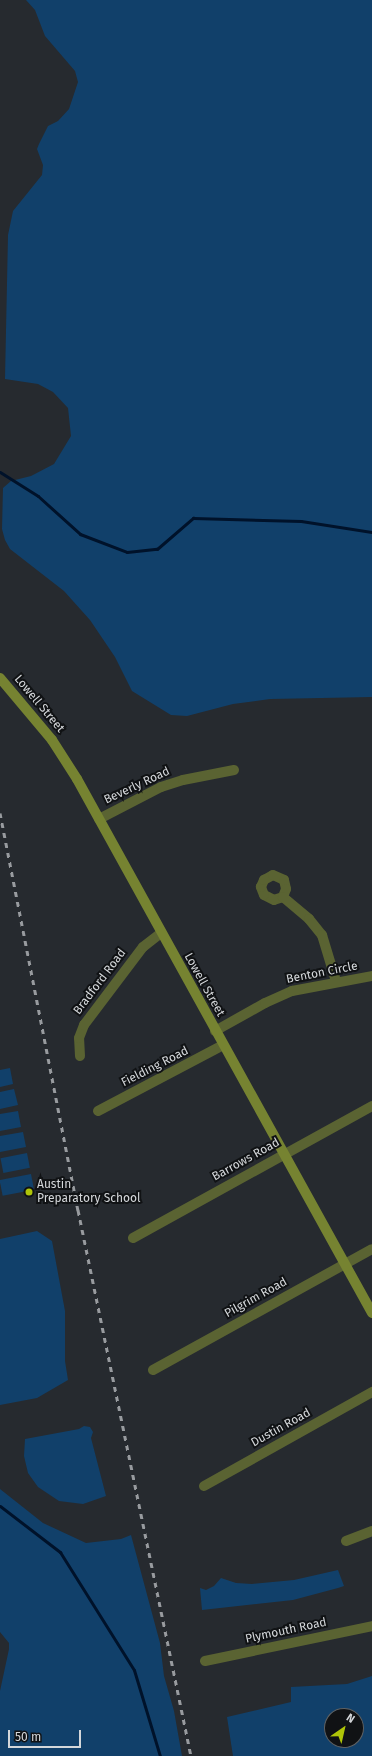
<!DOCTYPE html>
<html>
<head>
<meta charset="utf-8">
<style>
	body { margin:0 }
	#map { position:relative; width:372px; height:1756px; overflow:hidden; background:#262a2f; font-family:"Fira Sans",sans-serif }
	div>[style] { position:absolute }
	[style*='--x'] { left:calc(var(--x)*1px); top:calc(var(--y)*1px); width:calc(var(--w)*1px); rotate:calc(var(--a)*1deg) }
	.green>* { inset:0; background:#11406a; transform-origin:0 0 }
	.stream>* { height:3px; margin:-1.5px; padding:0 1.5px; transform-origin:1.5px; border-radius:1.5px; background:#00122a }
	.street>* { height:10px; margin:-5px; padding:0 5px; transform-origin:5px; border-radius:5px; background:#5a6332 }
	.secondary>* { height:10px; margin:-5px; padding:0 5px; transform-origin:5px; border-radius:5px; background:#768331 }
	.rail>* { height:3px; margin-top:-1.5px; transform-origin:0; background:repeating-linear-gradient(90deg,#989b9f 0 5px,transparent 0 10px) }
	.dots>* { width:11px; height:11px; translate:-50% -50%; box-sizing:border-box; border:2px solid #101214; border-radius:50% }
	span { translate:-50% -50%; white-space:nowrap; text-align:center; line-height:1.15; -webkit-text-stroke:4px #101214; paint-order:stroke }
	.street-label { font-size:12px; color:#d4d7da }
	.poi-label { font-size:12px; color:#d4d7da }
	.left { translate:0 -50%; text-align:left }
	.north { position:absolute; left:324px; top:1708px; width:40px; height:40px; box-sizing:border-box; background:#101214; border:1px solid #5e6163; border-radius:50%; rotate:34deg; font-size:11px; font-weight:700; line-height:16px; text-align:center; color:#d4d7da }
	.north::after { content:''; display:block; margin:auto; width:14px; height:18px; background:#afc508; clip-path:polygon(50% 0,100% 100%,50% 72%,0 100%) }
	.scale { position:absolute; left:8px; top:1730px; width:73px; height:18px; box-sizing:border-box; border:2px solid #d4d7da; border-top:0; padding-left:5px; font-size:12px; line-height:14px; white-space:nowrap; color:#d4d7da; -webkit-text-stroke:3px #101214; paint-order:stroke }
</style>
</head>
<body>
<div id="map">
	<div class="green">
		<i style="clip-path:polygon(26px 0,372px 0,372px 697px,270px 699px,233px 704px,187px 716px,171px 715px,132px 691px,115px 657px,90px 620px,64px 591px,10px 549px,5px 540px,2px 529px,3px 488px,11px 481px,31px 476px,54px 464px,71px 436px,68px 408px,53px 392px,38px 384px,5px 379px,8px 235px,13px 211px,42px 175px,43px 165px,37px 149px,39px 144px,48px 126px,58px 121px,69px 109px,78px 82px,75px 71px,45px 36px,35px 10px)"></i>
		<i style="clip-path:polygon(10px 1068px,13px 1084px,0 1087px,0 1070px)"></i>
		<i style="clip-path:polygon(14px 1089px,18px 1105px,0 1109px,0 1092px)"></i>
		<i style="clip-path:polygon(18px 1111px,21px 1127px,0 1131px,0 1114px)"></i>
		<i style="clip-path:polygon(23px 1132px,26px 1147px,0 1152px,0 1136px)"></i>
		<i style="left:27px;top:1153px;width:15px;height:27px;rotate:79deg"></i>
		<i style="left:31px;top:1174px;width:16px;height:32px;rotate:79deg"></i>
		<i style="clip-path:polygon(37px 1231px,52px 1241px,65px 1311px,65px 1361px,68px 1380px,37px 1398px,0 1405px,0 1239px)"></i>
		<i style="clip-path:polygon(84px 1426px,90px 1427px,93px 1432px,91px 1438px,106px 1496px,83px 1504px,59px 1501px,38px 1487px,28px 1473px,24px 1456px,25px 1439px,79px 1429px)"></i>
		<i style="clip-path:polygon(0 1489px,43px 1523px,86px 1543px,121px 1539px,131px 1535px,160px 1643px,164px 1676px,174px 1711px,182px 1756px,0 1756px,0 1691px,9px 1649px,9px 1643px,0 1632px)"></i>
		<i style="clip-path:polygon(338px 1570px,344px 1586px,338px 1588px,293px 1600px,202px 1610px,200px 1588px,206px 1590px,214px 1586px,221px 1578px,236px 1583px,252px 1584px,294px 1580px)"></i>
		<i style="clip-path:polygon(evenodd,372px 1676px,372px 1756px,233px 1756px,227px 1717px,291px 1702px,291px 1687px,347px 1684px,372px 1676px,332px 1716px,356px 1716px,356px 1740px,332px 1740px,332px 1716px)"></i>
	</div>
	<div class="stream">
		<i style="--x:0;--y:472;--w:45;--a:32.3"></i>
		<i style="--x:38;--y:496;--w:57;--a:42.1"></i>
		<i style="--x:80;--y:534;--w:50;--a:21"></i>
		<i style="--x:127;--y:552;--w:30;--a:-6"></i>
		<i style="--x:157;--y:549;--w:48;--a:-40.7"></i>
		<i style="--x:193;--y:518;--w:108;--a:1.6"></i>
		<i style="--x:301;--y:521;--w:72;--a:8.8"></i>
		<i style="--x:0;--y:1506;--w:76;--a:37.5"></i>
		<i style="--x:60;--y:1552;--w:139;--a:57.9"></i>
		<i style="--x:134;--y:1670;--w:90;--a:73.2"></i>
	</div>
	<div class="street">
		<i style="--x:99;--y:819;--w:70;--a:-27.3"></i>
		<i style="--x:161;--y:787;--w:23;--a:-18"></i>
		<i style="--x:183;--y:780;--w:52;--a:-11.1"></i>
		<i style="--x:283;--y:897;--w:9;--a:162"></i>
		<i style="--x:274;--y:900;--w:11;--a:-153"></i>
		<i style="--x:264;--y:895;--w:9;--a:-111"></i>
		<i style="--x:261;--y:887;--w:8;--a:-67"></i>
		<i style="--x:264;--y:880;--w:10;--a:-29"></i>
		<i style="--x:273;--y:875;--w:12;--a:24"></i>
		<i style="--x:284;--y:880;--w:9;--a:77"></i>
		<i style="--x:286;--y:889;--w:9;--a:111"></i>
		<i style="--x:283;--y:897;--w:34;--a:40"></i>
		<i style="--x:309;--y:919;--w:21;--a:51"></i>
		<i style="--x:322;--y:935;--w:48;--a:73.1"></i>
		<i style="--x:215;--y:1031;--w:57;--a:-29.2"></i>
		<i style="--x:265;--y:1003;--w:30;--a:-24"></i>
		<i style="--x:292;--y:991;--w:81;--a:-10.6"></i>
		<i style="--x:80;--y:1056;--w:18;--a:-93"></i>
		<i style="--x:79;--y:1038;--w:14;--a:-69"></i>
		<i style="--x:84;--y:1025;--w:98;--a:-52.9"></i>
		<i style="--x:143;--y:947;--w:23;--a:-38"></i>
		<i style="--x:98;--y:1111;--w:141;--a:-27.8"></i>
		<i style="--x:133;--y:1238;--w:273;--a:-28.9"></i>
		<i style="--x:153;--y:1370;--w:250;--a:-28.9"></i>
		<i style="--x:204;--y:1486;--w:193;--a:-29.2"></i>
		<i style="--x:346;--y:1541;--w:28;--a:-21"></i>
		<i style="--x:205;--y:1661;--w:171;--a:-11.8"></i>
	</div>
	<div class="secondary">
		<i style="--x:0;--y:678;--w:81;--a:50"></i>
		<i style="--x:52;--y:740;--w:46;--a:57.3"></i>
		<i style="--x:77;--y:779;--w:610;--a:61.08"></i>
	</div>
	<div class="rail">
		<i style="--x:0;--y:813;--w:405;--a:78.9"></i>
		<i style="--x:78;--y:1210;--w:558;--a:78.31"></i>
	</div>
	<div class="dots">
		<i style="left:29px;top:1192px;background:#afc508"></i>
	</div>
	<div class="street-label">
		<span style="left:39px;top:704px;rotate:50deg">Lowell Street</span>
		<span style="left:137px;top:786px;rotate:-25deg">Beverly Road</span>
		<span style="left:322px;top:973px;rotate:-11deg">Benton Circle</span>
		<span style="left:100px;top:982px;rotate:-53deg">Bradford Road</span>
		<span style="left:204px;top:985px;rotate:61deg">Lowell Street</span>
		<span style="left:155px;top:1067px;rotate:-27deg">Fielding Road</span>
		<span style="left:246px;top:1160px;rotate:-29deg">Barrows Road</span>
		<span style="left:256px;top:1298px;rotate:-29deg">Pilgrim Road</span>
		<span style="left:281px;top:1428px;rotate:-29deg">Dustin Road</span>
		<span style="left:286px;top:1631px;rotate:-12deg">Plymouth Road</span>
	</div>
	<div class="poi-label">
		<span class="left" style="left:37px;top:1192px">Austin<br>Preparatory School</span>
	</div>
	<div class="north">N</div>
	<div class="scale">50 m</div>
</div>
</body>
</html>
